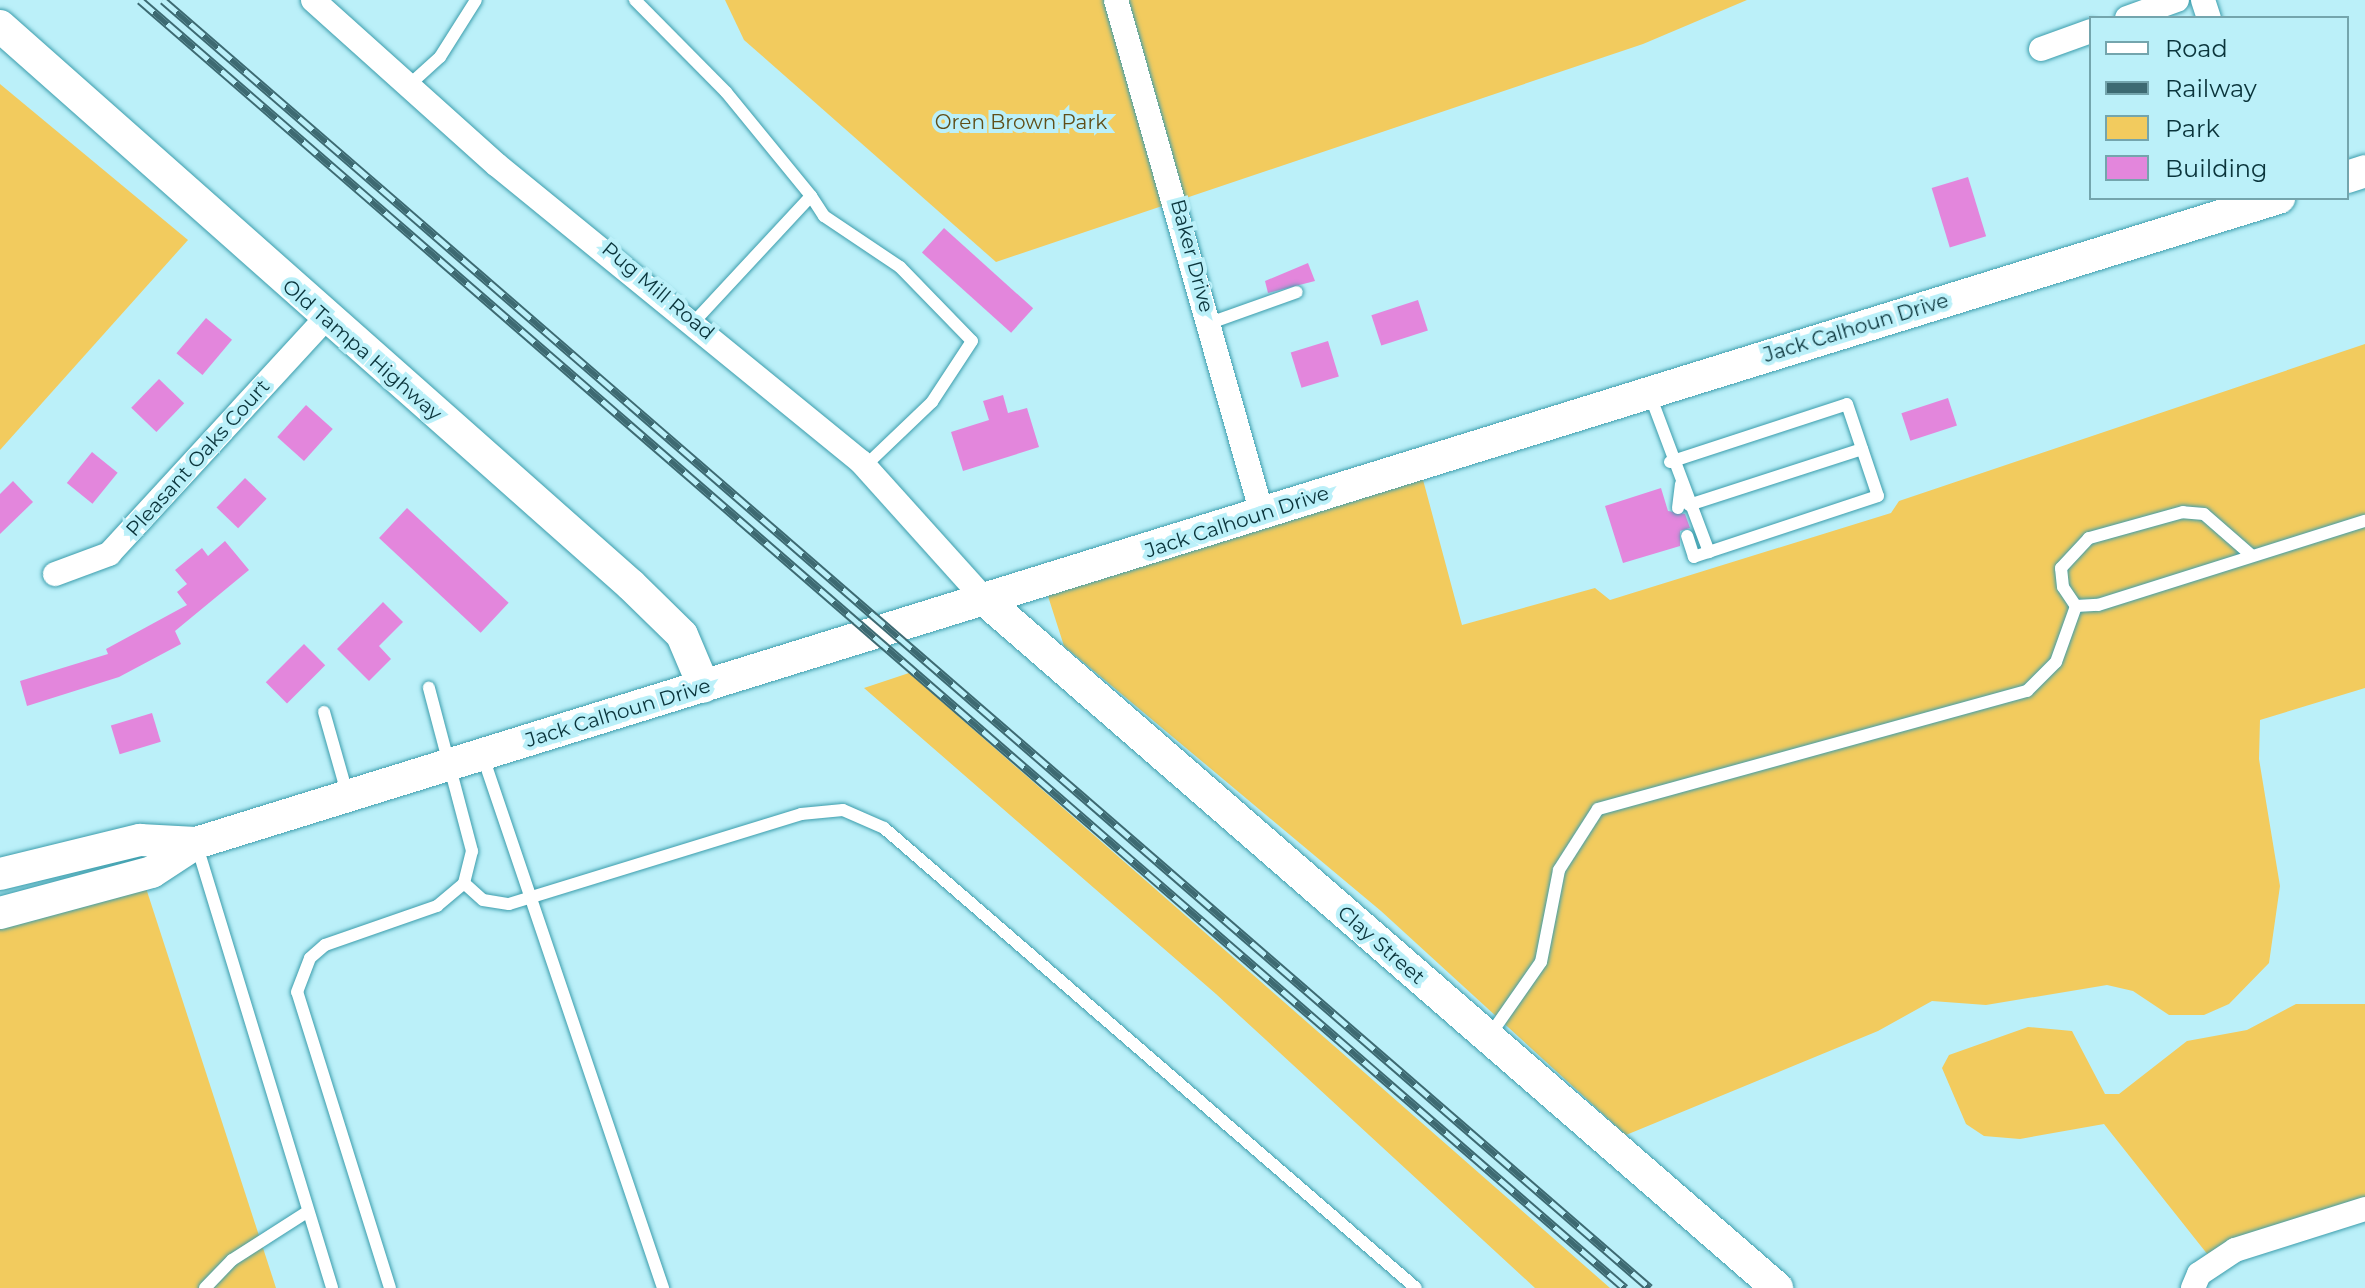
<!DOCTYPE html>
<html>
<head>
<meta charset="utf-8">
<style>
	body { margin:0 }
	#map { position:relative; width:2365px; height:1288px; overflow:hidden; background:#bbf0f9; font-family:Montserrat,sans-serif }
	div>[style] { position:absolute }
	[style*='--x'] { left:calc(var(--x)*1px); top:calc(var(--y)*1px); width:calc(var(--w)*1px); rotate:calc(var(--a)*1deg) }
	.green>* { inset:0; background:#f2cb5e }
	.building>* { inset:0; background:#e386dc; transform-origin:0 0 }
	.roads { filter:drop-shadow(0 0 2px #3c9dac) drop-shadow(0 0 2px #3c9dac) }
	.service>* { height:12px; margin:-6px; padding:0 6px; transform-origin:6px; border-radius:6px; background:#fff }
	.minor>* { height:24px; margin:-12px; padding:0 12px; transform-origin:12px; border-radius:12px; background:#fff }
	.tertiary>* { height:32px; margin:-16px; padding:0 16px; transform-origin:16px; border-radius:16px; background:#fff }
	.rail>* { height:9px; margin-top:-4.5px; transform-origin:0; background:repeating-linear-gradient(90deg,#bbf0f9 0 18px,#3d6a72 0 36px); box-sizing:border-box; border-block:2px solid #3d6a72 }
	span { translate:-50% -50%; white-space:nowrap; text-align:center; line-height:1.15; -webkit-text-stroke:8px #bbf0f9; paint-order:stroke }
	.park-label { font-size:20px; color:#604e18 }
	.street-label { font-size:20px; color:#0a343b }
	.legend { position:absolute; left:2089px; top:16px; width:260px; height:184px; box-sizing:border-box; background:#bbf0f9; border:2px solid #74a5ad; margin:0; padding:10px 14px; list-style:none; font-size:24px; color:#0a343b }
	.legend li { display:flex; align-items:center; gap:16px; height:40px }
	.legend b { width:40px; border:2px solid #74a5ad }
</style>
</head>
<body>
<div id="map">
	<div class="green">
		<i style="clip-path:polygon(725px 0,1747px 0,1643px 44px,996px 262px,744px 40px)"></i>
		<i style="clip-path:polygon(0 84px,188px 240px,0 450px)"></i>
		<i style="clip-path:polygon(2365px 344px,2365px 688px,2260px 720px,2259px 759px,2280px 886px,2269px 963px,2229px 1004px,2204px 1015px,2169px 1015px,2133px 991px,2107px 985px,1986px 1005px,1932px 1001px,1878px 1031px,1626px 1135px,1381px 911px,1064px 646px,1047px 593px,1422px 476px,1462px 625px,1595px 588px,1610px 600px,1891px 513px,1899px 501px)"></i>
		<i style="clip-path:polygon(909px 673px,1610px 1288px,1535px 1288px,1216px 994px,864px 688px)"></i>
		<i style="clip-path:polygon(145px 885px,276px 1288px,0 1288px,0 925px)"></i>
		<i style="clip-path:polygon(2296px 1004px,2365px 1004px,2365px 1218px,2212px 1260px,2104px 1124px,2020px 1139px,1984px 1136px,1966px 1124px,1942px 1068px,1949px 1055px,2028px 1027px,2072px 1031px,2105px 1094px,2119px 1094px,2187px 1041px,2247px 1030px)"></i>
	</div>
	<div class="building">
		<i style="left:1968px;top:177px;width:62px;height:38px;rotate:73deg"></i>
		<i style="left:944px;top:228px;width:120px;height:33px;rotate:42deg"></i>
		<i style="clip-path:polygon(1308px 263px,1315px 281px,1268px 293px,1265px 281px)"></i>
		<i style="left:1418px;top:300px;width:32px;height:49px;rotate:72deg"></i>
		<i style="left:206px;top:318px;width:34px;height:46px;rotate:40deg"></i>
		<i style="left:1328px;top:341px;width:37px;height:39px;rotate:73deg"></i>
		<i style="left:159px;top:379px;width:35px;height:40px;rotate:44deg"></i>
		<i style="clip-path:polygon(1003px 395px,1008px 413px,1027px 408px,1039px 447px,963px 471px,951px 432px,989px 420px,983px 401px)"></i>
		<i style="left:1948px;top:398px;width:29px;height:49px;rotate:72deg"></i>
		<i style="left:306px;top:405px;width:36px;height:43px;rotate:42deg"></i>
		<i style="left:92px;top:452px;width:33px;height:40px;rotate:39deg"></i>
		<i style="left:245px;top:478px;width:30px;height:41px;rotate:44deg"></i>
		<i style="clip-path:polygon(13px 481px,33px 502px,0 534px,0 494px)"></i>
		<i style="clip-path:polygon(1661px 488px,1668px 511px,1685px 514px,1690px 528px,1680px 531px,1680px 546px,1623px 563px,1605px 506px)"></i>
		<i style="left:407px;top:508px;width:139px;height:41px;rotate:43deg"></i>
		<i style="clip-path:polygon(225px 541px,249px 570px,175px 631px,181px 644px,119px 677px,27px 706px,20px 681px,108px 654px,106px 649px,187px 605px,177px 592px,187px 584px,175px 570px,202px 548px,208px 556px)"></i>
		<i style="clip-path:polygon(383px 602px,403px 622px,379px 646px,391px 659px,369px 681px,337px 649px)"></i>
		<i style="left:304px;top:644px;width:30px;height:54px;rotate:45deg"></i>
		<i style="left:152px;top:713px;width:30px;height:43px;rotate:73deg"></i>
	</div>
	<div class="roads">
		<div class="service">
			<i style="--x:635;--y:0;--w:129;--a:45.3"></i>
			<i style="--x:726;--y:92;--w:134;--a:50.7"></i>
			<i style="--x:811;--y:196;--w:172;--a:132.9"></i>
			<i style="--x:408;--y:86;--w:43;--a:-42.2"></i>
			<i style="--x:440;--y:57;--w:67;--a:-57.7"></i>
			<i style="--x:811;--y:196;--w:24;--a:57"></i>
			<i style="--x:824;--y:216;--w:92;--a:33.9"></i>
			<i style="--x:900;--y:267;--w:103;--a:45.8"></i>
			<i style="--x:972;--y:341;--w:73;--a:123.3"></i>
			<i style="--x:932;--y:402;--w:93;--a:136.3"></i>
			<i style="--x:1210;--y:323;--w:92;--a:-19.6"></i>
			<i style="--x:1650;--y:395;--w:168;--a:69.4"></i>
			<i style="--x:1670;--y:462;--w:186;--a:-18.1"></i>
			<i style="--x:1847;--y:404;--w:97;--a:71.4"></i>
			<i style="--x:1878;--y:496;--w:194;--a:161.7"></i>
			<i style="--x:1694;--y:557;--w:22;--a:-108"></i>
			<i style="--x:1689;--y:505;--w:182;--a:-17.9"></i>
			<i style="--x:1678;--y:508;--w:24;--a:-83"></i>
			<i style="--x:2251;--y:555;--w:62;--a:-138.9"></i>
			<i style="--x:2204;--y:514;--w:21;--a:-175"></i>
			<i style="--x:2183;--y:512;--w:98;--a:164.5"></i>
			<i style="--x:2089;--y:538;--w:41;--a:133"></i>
			<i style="--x:2061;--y:568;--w:19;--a:84"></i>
			<i style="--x:2063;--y:587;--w:23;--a:56"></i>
			<i style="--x:2076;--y:606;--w:22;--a:-3"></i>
			<i style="--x:2098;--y:605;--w:280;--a:-17.5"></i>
			<i style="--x:324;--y:712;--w:84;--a:74.1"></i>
			<i style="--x:483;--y:757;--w:561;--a:71.27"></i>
			<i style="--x:197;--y:846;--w:462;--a:73"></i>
			<i style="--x:464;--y:883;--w:25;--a:42"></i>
			<i style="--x:483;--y:900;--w:26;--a:9"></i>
			<i style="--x:509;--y:904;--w:306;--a:-17.1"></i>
			<i style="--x:801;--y:814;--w:42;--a:-5.4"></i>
			<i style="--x:843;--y:810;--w:45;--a:23.7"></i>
			<i style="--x:884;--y:828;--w:703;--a:40.85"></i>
			<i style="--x:1490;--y:1035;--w:89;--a:-55.1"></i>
			<i style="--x:1541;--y:962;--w:94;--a:-78.9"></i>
			<i style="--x:1559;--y:870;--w:72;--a:-57.4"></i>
			<i style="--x:1598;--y:809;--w:445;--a:-15.4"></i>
			<i style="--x:2027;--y:691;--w:41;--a:-45"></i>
			<i style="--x:2056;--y:662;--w:59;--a:-70.3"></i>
			<i style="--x:205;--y:1288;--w:39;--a:-46"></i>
			<i style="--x:232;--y:1260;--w:89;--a:-32.6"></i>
			<i style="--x:390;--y:1288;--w:310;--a:-107.4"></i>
			<i style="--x:297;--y:992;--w:36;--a:-69"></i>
			<i style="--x:310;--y:958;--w:20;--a:-41"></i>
			<i style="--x:325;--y:945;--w:119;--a:-19.2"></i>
			<i style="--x:437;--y:906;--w:35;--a:-40"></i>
			<i style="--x:464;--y:883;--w:33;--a:-76"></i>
			<i style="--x:472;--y:851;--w:169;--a:-104.8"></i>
		</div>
		<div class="minor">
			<i style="--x:313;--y:0;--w:247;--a:41.9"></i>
			<i style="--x:497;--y:165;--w:470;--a:39.2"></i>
			<i style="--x:861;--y:462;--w:187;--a:48"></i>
			<i style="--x:1116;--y:0;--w:534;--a:74.14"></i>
			<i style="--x:2203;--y:0;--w:19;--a:72"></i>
			<i style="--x:2127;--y:18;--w:53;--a:-19.8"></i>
			<i style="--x:2041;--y:49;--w:53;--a:-19.8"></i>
			<i style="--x:55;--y:574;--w:58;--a:-20.3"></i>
			<i style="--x:109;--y:554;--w:319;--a:-47.4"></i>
			<i style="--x:2193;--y:1288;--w:15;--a:-67"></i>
			<i style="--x:2199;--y:1274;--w:43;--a:-33.7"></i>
			<i style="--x:2235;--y:1250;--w:136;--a:-17.5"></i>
		</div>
		<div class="tertiary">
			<i style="--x:0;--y:26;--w:843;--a:41.54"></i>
			<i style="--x:631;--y:585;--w:71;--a:44.4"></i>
			<i style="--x:682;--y:635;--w:56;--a:67.1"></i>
			<i style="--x:2347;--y:177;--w:19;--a:-18"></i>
			<i style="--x:986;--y:601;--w:1048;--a:40.97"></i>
			<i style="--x:0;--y:874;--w:144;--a:-13.7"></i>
			<i style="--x:140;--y:840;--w:56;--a:3.1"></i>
			<i style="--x:0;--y:913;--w:157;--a:-15.1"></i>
			<i style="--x:152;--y:872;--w:53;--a:-33.4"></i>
			<i style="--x:196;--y:843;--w:2181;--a:-17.21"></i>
		</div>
	</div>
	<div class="rail">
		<i style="--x:140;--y:0;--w:1966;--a:40.94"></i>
		<i style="--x:163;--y:0;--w:1967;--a:40.9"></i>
	</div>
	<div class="park-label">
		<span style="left:1021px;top:122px">Oren Brown Park</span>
	</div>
	<div class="street-label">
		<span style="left:1192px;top:256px;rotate:75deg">Baker Drive</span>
		<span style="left:658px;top:291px;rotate:40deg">Pug Mill Road</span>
		<span style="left:1856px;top:328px;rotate:-17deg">Jack Calhoun Drive</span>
		<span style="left:362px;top:350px;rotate:41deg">Old Tampa Highway</span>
		<span style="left:198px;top:458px;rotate:-48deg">Pleasant Oaks Court</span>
		<span style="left:1237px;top:522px;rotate:-18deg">Jack Calhoun Drive</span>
		<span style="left:618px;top:713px;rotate:-17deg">Jack Calhoun Drive</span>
		<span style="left:1381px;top:945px;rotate:41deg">Clay Street</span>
	</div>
	<ul class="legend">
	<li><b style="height:10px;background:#fff"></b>Road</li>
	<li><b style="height:10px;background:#3d6a72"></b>Railway</li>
	<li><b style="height:22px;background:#f2cb5e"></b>Park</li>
	<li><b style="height:22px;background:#e386dc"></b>Building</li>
	</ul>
</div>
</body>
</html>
